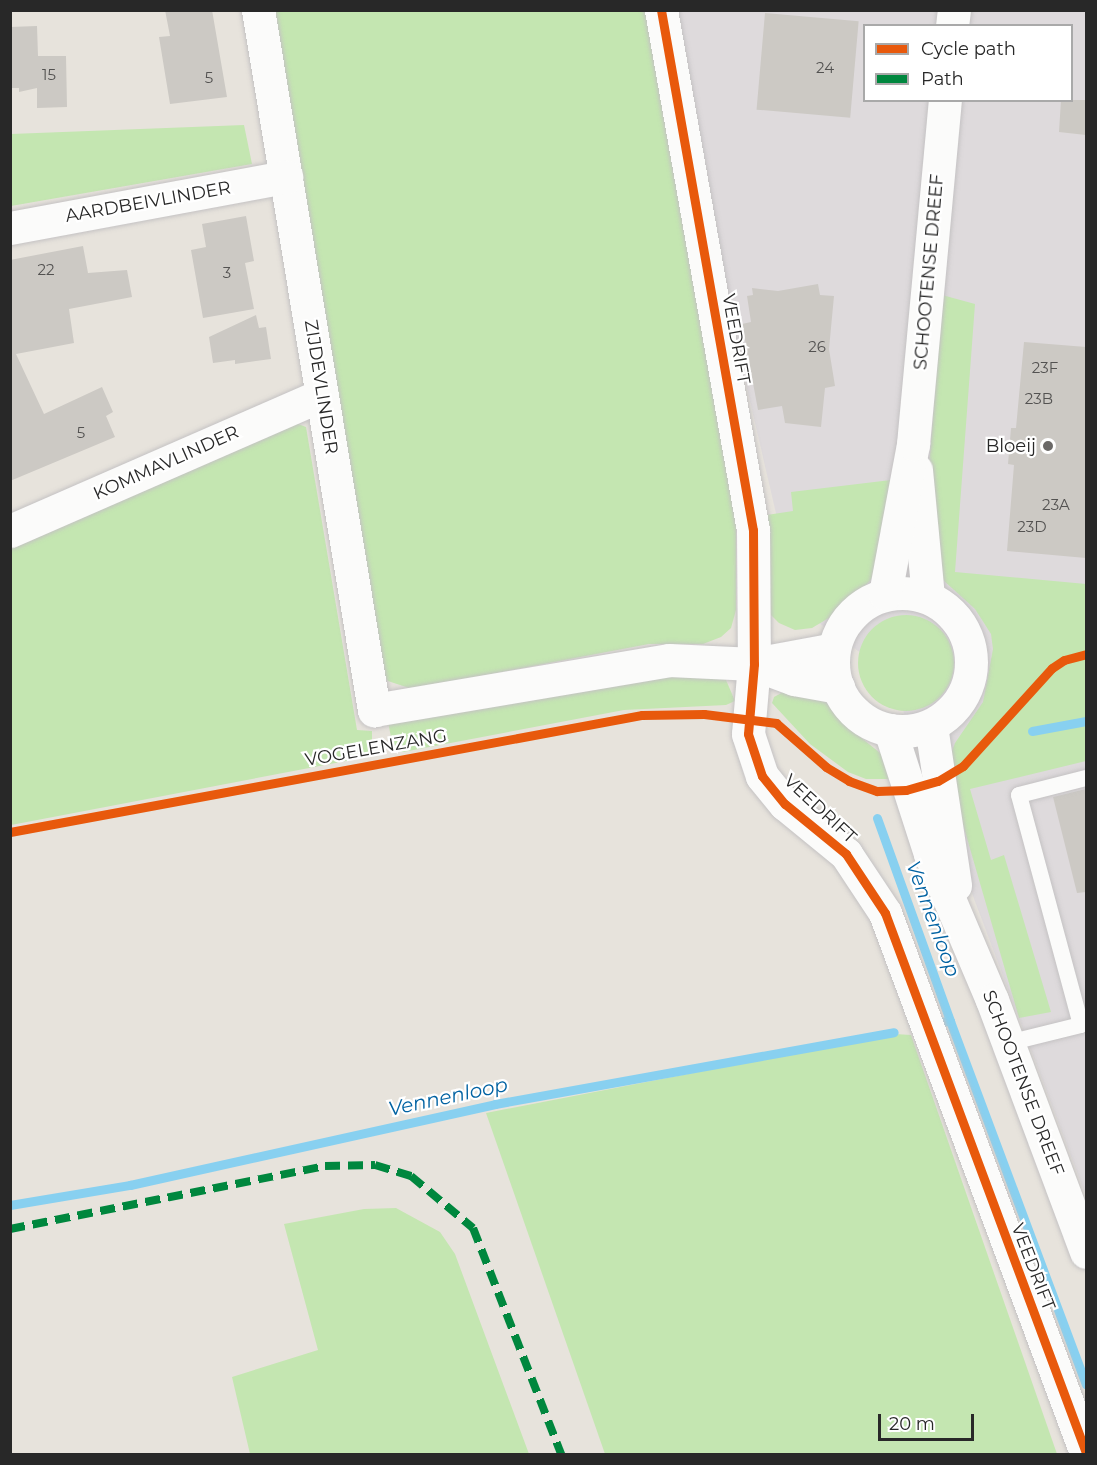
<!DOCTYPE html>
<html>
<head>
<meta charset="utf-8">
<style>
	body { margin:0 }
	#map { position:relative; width:1097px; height:1465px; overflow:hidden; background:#e7e3dc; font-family:Montserrat,sans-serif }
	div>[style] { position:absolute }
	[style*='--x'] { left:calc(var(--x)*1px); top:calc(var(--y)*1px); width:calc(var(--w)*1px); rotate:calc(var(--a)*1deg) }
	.industrial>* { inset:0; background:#dedadc }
	.green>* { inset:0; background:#c4e6b1 }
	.round { border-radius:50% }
	.stream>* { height:9px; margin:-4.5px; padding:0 4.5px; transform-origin:4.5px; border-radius:4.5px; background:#88d0f0 }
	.building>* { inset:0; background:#ccc9c4; transform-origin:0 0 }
	.roads { filter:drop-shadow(0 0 2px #c4c2c3) drop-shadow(0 0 2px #c4c2c3) }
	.service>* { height:16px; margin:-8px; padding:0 8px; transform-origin:8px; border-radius:8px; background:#fbfbfa }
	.minor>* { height:33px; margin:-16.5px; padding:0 16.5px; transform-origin:16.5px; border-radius:16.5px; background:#fbfbfa }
	.tertiary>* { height:33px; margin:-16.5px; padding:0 16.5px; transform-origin:16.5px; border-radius:16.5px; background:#fbfbfa }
	.tertiary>.ring { margin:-16.5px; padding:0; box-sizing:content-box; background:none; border:33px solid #fbfbfa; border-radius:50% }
	.quiet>* { height:8px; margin-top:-4px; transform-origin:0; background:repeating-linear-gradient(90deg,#00873e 0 15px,transparent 0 23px) }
	.cycleway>* { height:9px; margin:-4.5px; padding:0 4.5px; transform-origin:4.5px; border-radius:4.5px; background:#e8590c }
	.dots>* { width:16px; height:16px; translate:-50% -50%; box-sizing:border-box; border:3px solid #fff; border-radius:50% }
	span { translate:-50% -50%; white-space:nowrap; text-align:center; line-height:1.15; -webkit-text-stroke:4.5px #fff; paint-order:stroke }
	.number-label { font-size:15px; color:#535251 }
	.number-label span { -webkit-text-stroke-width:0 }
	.street-label { font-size:18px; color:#282828 }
	.poi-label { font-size:18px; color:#282828 }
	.right { translate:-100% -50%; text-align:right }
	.water-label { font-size:20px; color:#0162a2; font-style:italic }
	.frame { position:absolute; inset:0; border:12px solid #282828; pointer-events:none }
	.legend { position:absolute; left:863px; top:24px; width:210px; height:78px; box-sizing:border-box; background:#fff; border:2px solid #a9a9a9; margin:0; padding:8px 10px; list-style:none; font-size:18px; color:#282828 }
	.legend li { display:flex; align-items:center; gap:12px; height:30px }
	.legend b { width:30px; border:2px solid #a9a9a9 }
	.scale { position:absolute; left:878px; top:1414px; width:96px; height:27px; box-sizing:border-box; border:3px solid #282828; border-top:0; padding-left:8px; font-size:18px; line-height:21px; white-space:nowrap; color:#282828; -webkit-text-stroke:4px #fff; paint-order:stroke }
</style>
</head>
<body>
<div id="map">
	<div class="industrial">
		<i style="clip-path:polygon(evenodd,670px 11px,1086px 11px,1086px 1196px,889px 673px,798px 608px,677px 87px,670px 11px,864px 26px,1072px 26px,1072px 100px,864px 100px,864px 26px)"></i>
	</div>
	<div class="green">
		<i style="clip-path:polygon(270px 11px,647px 11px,736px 500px,736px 610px,731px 628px,721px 637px,703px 644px,649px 644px,412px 689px,388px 681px,383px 675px)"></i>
		<i style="clip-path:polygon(244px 125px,252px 164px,11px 206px,11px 134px)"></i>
		<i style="clip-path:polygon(942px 295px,975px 304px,955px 572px,1086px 584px,1086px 761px,970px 789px,991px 860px,1004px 855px,1051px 1012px,1019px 1018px,951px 783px,949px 759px,955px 743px,983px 702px,993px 649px,991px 634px,975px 609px,943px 580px,933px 551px,937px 512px,929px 468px)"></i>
		<i style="clip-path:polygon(293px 422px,306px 427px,357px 730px,372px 731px,372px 756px,11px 825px,10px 547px)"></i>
		<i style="clip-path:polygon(891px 480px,876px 573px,869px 582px,832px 616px,812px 628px,795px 630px,779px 623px,768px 612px,760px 516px,793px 511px,791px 492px)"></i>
		<i class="round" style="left:858px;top:615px;width:96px;height:96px"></i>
		<i style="clip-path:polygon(657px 667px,717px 673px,726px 680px,735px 701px,726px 705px,624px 710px,403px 752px,393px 747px,387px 717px)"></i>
		<i style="clip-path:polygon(789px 689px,824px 699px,848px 727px,885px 757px,892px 779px,866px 779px,848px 772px,810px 744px,772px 703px,774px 697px)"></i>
		<i style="clip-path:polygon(895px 1034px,911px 1035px,1057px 1454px,605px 1454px,486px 1113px)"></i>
		<i style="clip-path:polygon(396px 1208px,440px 1232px,455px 1254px,529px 1454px,250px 1454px,232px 1377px,318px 1350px,284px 1224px,364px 1209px)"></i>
	</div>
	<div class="stream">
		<i style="--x:1032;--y:731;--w:55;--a:-10.5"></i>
		<i style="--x:877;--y:818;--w:216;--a:70.2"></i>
		<i style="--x:950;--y:1021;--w:12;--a:175"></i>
		<i style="--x:950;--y:1021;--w:388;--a:69.5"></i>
		<i style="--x:10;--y:1205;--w:122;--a:-9.5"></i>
		<i style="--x:130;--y:1185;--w:374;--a:-12.5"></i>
		<i style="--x:495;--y:1104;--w:405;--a:-10.2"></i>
	</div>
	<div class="building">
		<i style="clip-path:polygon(165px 10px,212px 10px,227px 97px,170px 104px,159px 37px,170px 36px)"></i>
		<i style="left:765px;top:13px;width:94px;height:97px;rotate:5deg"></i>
		<i style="clip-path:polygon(37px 26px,38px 56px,66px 56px,67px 107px,37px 108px,37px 88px,19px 92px,19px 88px,10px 88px,10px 27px)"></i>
		<i style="clip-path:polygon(1061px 100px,1086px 100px,1086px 135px,1059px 132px)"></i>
		<i style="clip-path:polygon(246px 216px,254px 261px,245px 263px,254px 309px,203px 318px,191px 250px,206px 247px,202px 224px)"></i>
		<i style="clip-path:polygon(83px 246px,88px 273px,127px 270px,132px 297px,69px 309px,74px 343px,16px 354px,44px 414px,102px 387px,113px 412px,106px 416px,115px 437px,10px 481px,10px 260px)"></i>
		<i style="clip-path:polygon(818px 284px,820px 295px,834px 296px,829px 349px,835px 386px,825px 388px,821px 427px,785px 423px,782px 406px,758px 410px,742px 324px,751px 322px,747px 296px,753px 295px,752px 288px,778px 291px)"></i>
		<i style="clip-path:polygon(256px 315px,259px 328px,266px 327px,271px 359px,235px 364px,235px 360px,213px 363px,209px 337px)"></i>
		<i style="clip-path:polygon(1024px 342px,1086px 347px,1086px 558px,1007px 551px,1014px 465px,1008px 464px,1011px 428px,1016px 428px)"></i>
		<i style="clip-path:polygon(1086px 789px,1086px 892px,1077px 893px,1053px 797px)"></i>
	</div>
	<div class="roads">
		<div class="service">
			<i style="--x:1008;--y:1043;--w:75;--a:-13.9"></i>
			<i style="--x:1081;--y:1025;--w:238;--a:-105.1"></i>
			<i style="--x:1019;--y:795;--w:69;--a:-14.2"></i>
		</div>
		<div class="minor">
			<i style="--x:258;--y:10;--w:710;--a:80.59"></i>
			<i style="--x:374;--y:710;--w:299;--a:-9.6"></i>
			<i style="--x:669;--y:660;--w:85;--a:2.7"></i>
			<i style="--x:754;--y:664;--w:81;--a:-10.6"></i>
			<i style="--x:661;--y:10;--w:528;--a:79.97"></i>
			<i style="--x:753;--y:530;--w:134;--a:89.6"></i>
			<i style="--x:754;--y:664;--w:70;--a:94.9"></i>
			<i style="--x:748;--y:734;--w:44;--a:71.6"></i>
			<i style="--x:762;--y:776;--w:36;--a:51"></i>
			<i style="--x:785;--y:804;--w:79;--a:39.3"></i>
			<i style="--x:846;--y:854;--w:71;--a:56.5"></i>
			<i style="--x:885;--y:913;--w:576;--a:69.58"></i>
			<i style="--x:10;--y:228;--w:281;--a:-10.5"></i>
			<i style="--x:10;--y:531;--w:340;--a:-23.6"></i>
			<i style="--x:754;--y:664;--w:43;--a:20.6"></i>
			<i style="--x:794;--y:679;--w:45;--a:10.3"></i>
		</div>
		<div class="tertiary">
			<i style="--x:952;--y:26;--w:16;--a:-83"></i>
			<i style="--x:916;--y:470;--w:128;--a:84.6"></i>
			<i class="ring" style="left:833px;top:593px;width:105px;height:105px"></i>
			<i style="--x:885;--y:594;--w:153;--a:-79.4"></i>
			<i style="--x:913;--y:444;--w:345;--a:-84.7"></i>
			<i style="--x:931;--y:726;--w:161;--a:81.4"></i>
			<i style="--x:890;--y:730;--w:130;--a:72.1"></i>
			<i style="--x:930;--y:854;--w:159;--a:67"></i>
			<i style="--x:992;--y:1000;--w:269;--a:69.5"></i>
		</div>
	</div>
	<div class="quiet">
		<i style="--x:10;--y:1229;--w:321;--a:-11.3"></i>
		<i style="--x:325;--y:1166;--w:50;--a:-1.1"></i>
		<i style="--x:375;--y:1165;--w:38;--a:17"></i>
		<i style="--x:411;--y:1176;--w:81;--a:40"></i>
		<i style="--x:473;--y:1228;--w:243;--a:68.7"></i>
	</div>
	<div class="cycleway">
		<i style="--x:661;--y:10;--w:528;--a:79.97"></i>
		<i style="--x:753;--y:530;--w:134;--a:89.6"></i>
		<i style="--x:754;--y:664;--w:70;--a:94.9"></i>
		<i style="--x:748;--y:734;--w:44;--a:71.6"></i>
		<i style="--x:762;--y:776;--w:36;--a:51"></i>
		<i style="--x:785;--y:804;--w:79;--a:39.3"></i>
		<i style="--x:846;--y:854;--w:71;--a:56.5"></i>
		<i style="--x:885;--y:913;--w:576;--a:69.58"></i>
		<i style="--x:10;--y:832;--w:643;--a:-10.49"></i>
		<i style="--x:642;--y:715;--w:62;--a:-0.9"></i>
		<i style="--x:704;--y:714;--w:73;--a:7.1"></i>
		<i style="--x:776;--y:723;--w:67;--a:41.3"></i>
		<i style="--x:826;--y:767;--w:27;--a:31"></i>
		<i style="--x:849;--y:781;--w:30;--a:20"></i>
		<i style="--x:877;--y:791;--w:29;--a:-2"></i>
		<i style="--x:906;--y:790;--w:33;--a:-16"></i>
		<i style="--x:938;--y:781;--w:29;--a:-31"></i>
		<i style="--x:963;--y:766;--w:132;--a:-47.8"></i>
		<i style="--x:1052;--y:668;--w:14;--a:-34"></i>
		<i style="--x:1064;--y:660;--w:23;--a:-15"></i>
	</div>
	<div class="dots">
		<i style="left:1048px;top:446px;background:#6b6967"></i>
	</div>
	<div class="number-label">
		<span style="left:825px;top:68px">24</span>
		<span style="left:49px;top:75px">15</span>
		<span style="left:209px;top:78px">5</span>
		<span style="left:46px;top:270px">22</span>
		<span style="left:227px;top:273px">3</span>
		<span style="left:817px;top:347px">26</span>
		<span style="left:1045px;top:368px">23F</span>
		<span style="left:1039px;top:399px">23B</span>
		<span style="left:81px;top:433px">5</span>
		<span style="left:1056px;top:505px">23A</span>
		<span style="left:1032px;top:527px">23D</span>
	</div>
	<div class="street-label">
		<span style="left:148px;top:202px;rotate:-10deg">AARDBEIVLINDER</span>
		<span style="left:929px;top:272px;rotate:-85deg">SCHOOTENSE DREEF</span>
		<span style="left:736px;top:339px;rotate:80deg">VEEDRIFT</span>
		<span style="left:321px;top:387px;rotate:81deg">ZIJDEVLINDER</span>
		<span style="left:166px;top:463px;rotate:-24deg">KOMMAVLINDER</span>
		<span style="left:376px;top:748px;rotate:-10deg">VOGELENZANG</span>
		<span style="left:820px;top:809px;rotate:43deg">VEEDRIFT</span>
		<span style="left:1023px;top:1083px;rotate:69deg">SCHOOTENSE DREEF</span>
		<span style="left:1033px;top:1267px;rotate:69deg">VEEDRIFT</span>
	</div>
	<div class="poi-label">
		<span class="right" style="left:1036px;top:446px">Bloeij</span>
	</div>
	<div class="water-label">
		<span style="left:933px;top:919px;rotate:70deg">Vennenloop</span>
		<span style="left:448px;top:1097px;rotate:-12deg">Vennenloop</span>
	</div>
	<div class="frame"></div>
	<ul class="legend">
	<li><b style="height:8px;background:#e8590c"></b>Cycle path</li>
	<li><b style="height:8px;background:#00873e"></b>Path</li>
	</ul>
	<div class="scale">20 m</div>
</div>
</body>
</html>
